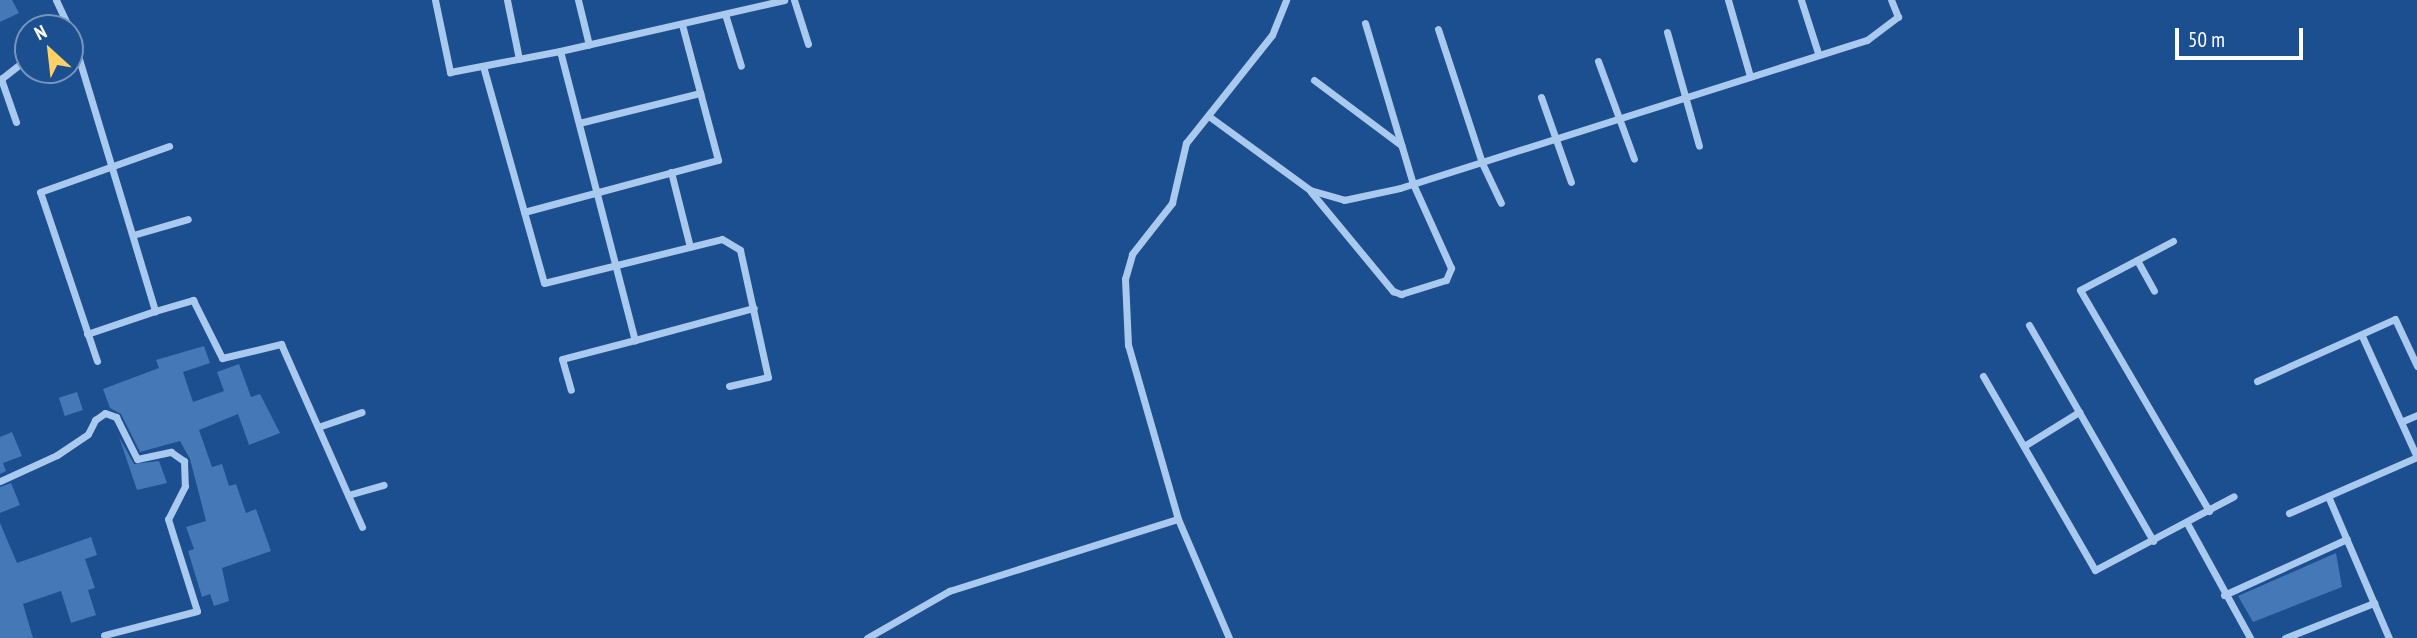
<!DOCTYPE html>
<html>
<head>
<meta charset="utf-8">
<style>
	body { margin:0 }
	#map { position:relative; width:2417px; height:638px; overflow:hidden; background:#1b4f8f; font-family:"PT Sans Narrow",sans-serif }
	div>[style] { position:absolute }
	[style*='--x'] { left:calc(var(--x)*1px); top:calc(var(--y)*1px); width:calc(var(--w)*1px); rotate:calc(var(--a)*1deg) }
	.building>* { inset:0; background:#4478b7; transform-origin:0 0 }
	.minor>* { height:7px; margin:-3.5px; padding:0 3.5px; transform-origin:3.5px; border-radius:3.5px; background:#a9c9ee }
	span { translate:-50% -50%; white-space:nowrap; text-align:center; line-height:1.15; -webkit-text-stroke:5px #1b4f8f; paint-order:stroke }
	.north { position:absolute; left:14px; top:14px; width:70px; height:70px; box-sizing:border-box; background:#1b4f8f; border:2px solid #7695bc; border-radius:50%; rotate:333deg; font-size:19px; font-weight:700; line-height:28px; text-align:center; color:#fff }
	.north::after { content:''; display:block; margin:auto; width:24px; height:32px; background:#ffd166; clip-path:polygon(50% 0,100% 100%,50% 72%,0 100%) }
	.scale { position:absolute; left:2175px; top:28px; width:128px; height:32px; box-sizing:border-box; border:4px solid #fff; border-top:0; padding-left:9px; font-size:21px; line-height:24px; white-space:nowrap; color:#fff; -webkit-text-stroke:5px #1b4f8f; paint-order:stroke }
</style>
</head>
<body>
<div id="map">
	<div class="building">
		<i style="clip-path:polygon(0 0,12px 0,19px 13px,0 22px)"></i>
		<i style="clip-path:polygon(204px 346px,210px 363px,183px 372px,193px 402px,224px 391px,217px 372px,239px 364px,251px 397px,260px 394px,280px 433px,249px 445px,238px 414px,199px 430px,212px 467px,222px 464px,229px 486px,236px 484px,246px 513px,256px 509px,271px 551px,222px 568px,229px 601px,214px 606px,210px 594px,202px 597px,188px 551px,194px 549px,186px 527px,206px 521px,190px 459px,180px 441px,140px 452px,121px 414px,110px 408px,103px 389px,159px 368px,156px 360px)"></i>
		<i style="left:77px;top:392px;width:19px;height:19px;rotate:72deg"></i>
		<i style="clip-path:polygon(12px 432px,22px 456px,3px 463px,6px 471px,0 474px,0 437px)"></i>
		<i style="clip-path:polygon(119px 437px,134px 464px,159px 461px,167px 483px,137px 490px)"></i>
		<i style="clip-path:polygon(11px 483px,20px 505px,0 513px,0 487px)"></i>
		<i style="clip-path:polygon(0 523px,17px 563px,91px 537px,97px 555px,85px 559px,95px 588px,88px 590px,96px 615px,71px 623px,61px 591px,23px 604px,33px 638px,0 638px)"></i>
		<i style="clip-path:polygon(2336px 553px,2342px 587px,2253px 622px,2238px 596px)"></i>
	</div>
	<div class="minor">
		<i style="--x:56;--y:0;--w:31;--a:65"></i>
		<i style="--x:435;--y:0;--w:74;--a:78.2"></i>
		<i style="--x:450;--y:72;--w:112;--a:-10.8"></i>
		<i style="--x:560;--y:51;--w:299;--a:75.5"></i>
		<i style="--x:635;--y:340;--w:75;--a:165.4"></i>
		<i style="--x:562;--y:359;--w:32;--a:74"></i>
		<i style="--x:507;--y:0;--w:60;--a:78.5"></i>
		<i style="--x:578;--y:0;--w:46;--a:76.3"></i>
		<i style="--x:794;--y:0;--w:46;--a:72.3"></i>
		<i style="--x:1728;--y:0;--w:79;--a:73.9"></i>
		<i style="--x:1801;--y:0;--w:56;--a:72.2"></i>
		<i style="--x:725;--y:14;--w:54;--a:72.9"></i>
		<i style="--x:70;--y:29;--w:295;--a:73.2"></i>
		<i style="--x:155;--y:311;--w:40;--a:-16"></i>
		<i style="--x:193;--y:300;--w:65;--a:63.4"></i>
		<i style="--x:222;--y:358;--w:61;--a:-13.3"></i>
		<i style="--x:281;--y:344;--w:200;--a:66.1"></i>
		<i style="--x:1438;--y:29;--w:141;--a:71.8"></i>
		<i style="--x:1482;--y:163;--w:44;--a:64.6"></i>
		<i style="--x:1667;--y:32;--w:118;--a:74.3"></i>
		<i style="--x:560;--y:51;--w:230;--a:-12.8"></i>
		<i style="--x:1598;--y:61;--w:104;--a:69.8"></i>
		<i style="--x:483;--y:66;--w:225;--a:74.3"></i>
		<i style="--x:544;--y:283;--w:183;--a:-13.9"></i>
		<i style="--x:722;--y:239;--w:21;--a:31"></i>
		<i style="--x:740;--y:250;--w:130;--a:77.6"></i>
		<i style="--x:768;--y:377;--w:40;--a:167"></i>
		<i style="--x:1314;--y:80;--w:109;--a:36.8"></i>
		<i style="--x:1541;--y:97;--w:90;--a:70.6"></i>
		<i style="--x:1210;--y:117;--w:124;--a:36.1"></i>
		<i style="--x:1310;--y:190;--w:35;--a:16"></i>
		<i style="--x:1344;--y:200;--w:57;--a:-12.1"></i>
		<i style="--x:1400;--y:188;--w:490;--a:-17.6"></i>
		<i style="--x:1867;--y:40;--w:39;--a:-37"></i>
		<i style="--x:1898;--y:17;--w:18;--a:-112"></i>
		<i style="--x:16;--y:122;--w:46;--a:-109.2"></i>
		<i style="--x:1;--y:79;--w:34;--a:-38"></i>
		<i style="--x:579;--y:123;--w:125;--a:-13.9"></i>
		<i style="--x:671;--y:172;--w:77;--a:75.8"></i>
		<i style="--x:1311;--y:192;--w:129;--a:50.4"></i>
		<i style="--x:1393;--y:291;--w:9;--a:21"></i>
		<i style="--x:1401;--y:294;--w:47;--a:-17.3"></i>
		<i style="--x:1446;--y:280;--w:13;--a:-67"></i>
		<i style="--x:1451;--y:268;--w:92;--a:-114.3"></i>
		<i style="--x:1413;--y:184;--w:168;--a:-106.6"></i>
		<i style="--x:524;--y:212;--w:201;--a:-15"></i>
		<i style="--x:718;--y:160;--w:140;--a:-104.9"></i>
		<i style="--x:133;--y:235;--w:57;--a:-16.2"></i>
		<i style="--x:2173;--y:241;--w:105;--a:152.2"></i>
		<i style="--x:2080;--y:290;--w:256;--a:59.7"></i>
		<i style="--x:2137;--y:260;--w:35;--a:61"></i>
		<i style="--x:2029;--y:325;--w:249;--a:60.1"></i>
		<i style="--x:87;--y:334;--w:72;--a:-18.7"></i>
		<i style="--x:2362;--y:336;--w:133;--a:65.6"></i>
		<i style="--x:635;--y:340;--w:123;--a:-15.1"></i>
		<i style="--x:97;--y:361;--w:178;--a:-108.6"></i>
		<i style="--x:40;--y:192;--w:137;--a:-19.6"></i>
		<i style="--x:1983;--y:376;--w:224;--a:60"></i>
		<i style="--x:2095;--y:570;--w:157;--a:-28"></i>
		<i style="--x:2257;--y:381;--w:151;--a:-24.2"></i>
		<i style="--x:2395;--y:319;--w:52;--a:64.9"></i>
		<i style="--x:2403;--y:421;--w:15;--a:-23"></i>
		<i style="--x:318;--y:427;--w:46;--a:-18.8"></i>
		<i style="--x:2024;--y:446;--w:65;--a:-31.7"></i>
		<i style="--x:0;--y:481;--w:63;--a:-24.5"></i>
		<i style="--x:57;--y:455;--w:37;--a:-34"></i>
		<i style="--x:88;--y:434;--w:16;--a:-63"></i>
		<i style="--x:95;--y:420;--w:12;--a:-35"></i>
		<i style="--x:105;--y:413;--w:12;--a:20"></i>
		<i style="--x:116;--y:417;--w:47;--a:63.4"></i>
		<i style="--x:137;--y:459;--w:35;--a:-12"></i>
		<i style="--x:171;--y:452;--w:16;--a:35"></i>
		<i style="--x:184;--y:461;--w:25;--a:88"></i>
		<i style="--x:185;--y:486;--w:37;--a:117"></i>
		<i style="--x:168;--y:519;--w:96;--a:72.5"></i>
		<i style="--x:197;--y:611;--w:96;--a:165.5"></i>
		<i style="--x:348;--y:495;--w:37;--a:-16"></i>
		<i style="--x:2328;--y:496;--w:155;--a:66.8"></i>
		<i style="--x:2289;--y:513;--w:140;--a:-23.6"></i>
		<i style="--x:2188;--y:525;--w:129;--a:61.2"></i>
		<i style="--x:2224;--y:595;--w:135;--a:-24.5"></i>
		<i style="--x:867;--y:638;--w:95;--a:-29.8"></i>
		<i style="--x:949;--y:591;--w:240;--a:-17.5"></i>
		<i style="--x:1229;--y:638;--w:129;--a:-113.2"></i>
		<i style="--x:1178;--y:519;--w:181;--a:-106"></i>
		<i style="--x:1128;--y:345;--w:66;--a:-92.6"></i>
		<i style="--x:1125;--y:279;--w:26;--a:-74"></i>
		<i style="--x:1132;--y:254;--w:65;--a:-51.9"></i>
		<i style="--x:1172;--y:203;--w:62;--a:-76.9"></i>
		<i style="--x:1186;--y:143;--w:138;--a:-51.5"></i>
		<i style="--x:1272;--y:35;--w:38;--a:-68"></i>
		<i style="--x:2285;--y:638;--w:96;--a:-21.5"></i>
	</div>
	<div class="north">N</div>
	<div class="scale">50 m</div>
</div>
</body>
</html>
